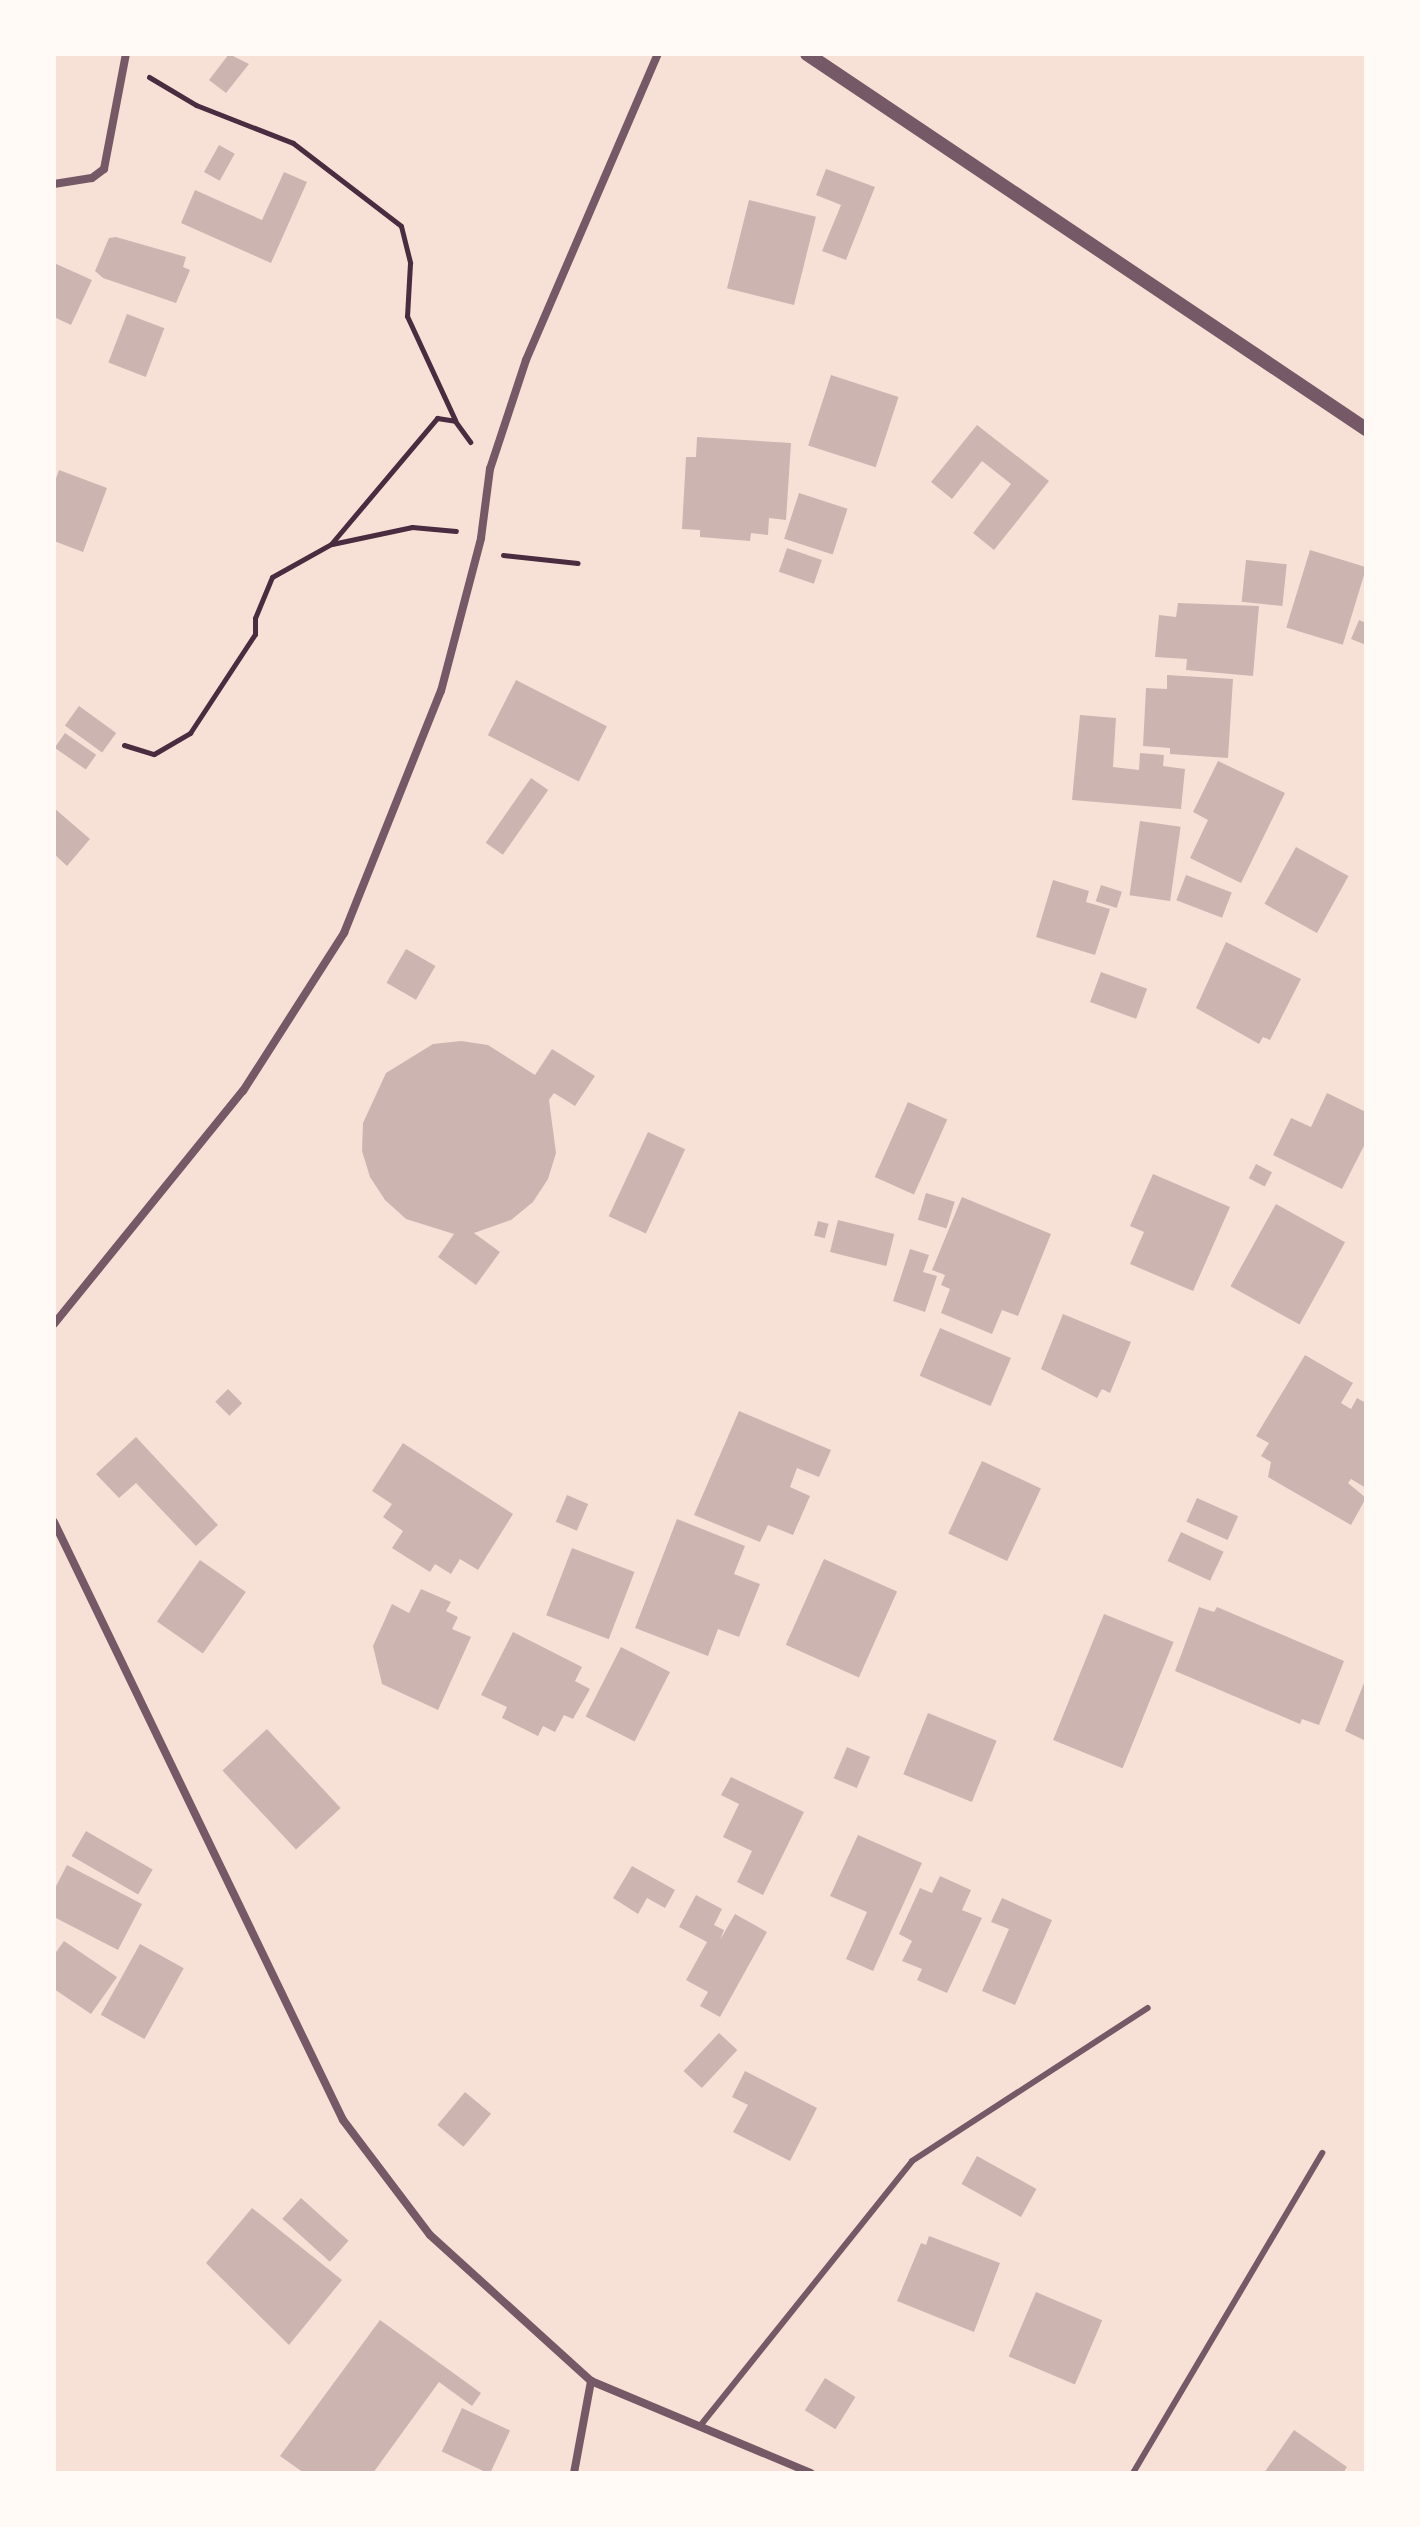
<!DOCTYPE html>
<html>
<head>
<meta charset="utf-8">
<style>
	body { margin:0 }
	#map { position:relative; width:1420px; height:2527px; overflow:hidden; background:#f7e1d7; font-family:Inter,sans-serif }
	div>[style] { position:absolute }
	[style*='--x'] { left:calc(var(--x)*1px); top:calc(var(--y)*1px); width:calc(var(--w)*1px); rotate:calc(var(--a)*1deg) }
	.building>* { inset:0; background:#ccb4b1; transform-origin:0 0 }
	.path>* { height:5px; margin:-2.5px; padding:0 2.5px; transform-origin:2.5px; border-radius:2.5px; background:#4a2c40 }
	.service>* { height:6px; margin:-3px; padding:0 3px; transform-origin:3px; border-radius:3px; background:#755966 }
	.minor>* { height:8px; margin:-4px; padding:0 4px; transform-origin:4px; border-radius:4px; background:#755966 }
	.tertiary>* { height:14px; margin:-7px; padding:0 7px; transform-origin:7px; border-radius:7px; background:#755966 }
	span { translate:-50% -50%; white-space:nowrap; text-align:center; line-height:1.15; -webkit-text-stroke:6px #fffaf5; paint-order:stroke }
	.frame { position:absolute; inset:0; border:56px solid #fffaf5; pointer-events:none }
</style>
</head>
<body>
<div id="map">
	<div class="building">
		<i style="clip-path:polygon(229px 54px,249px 64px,226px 93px,209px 80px)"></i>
		<i style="left:219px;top:145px;width:18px;height:31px;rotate:29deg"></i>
		<i style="clip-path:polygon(826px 169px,875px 187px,846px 260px,822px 251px,841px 205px,816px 195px)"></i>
		<i style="clip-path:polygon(284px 172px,307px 182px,271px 263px,181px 223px,195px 190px,262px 220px)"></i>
		<i style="left:749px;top:200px;width:69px;height:91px;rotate:14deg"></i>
		<i style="clip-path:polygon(116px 237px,186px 257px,183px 267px,190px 270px,176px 303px,103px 278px,95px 271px,109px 238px)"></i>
		<i style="clip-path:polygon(54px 263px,92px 280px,71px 325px,54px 317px)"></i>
		<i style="left:127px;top:314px;width:40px;height:52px;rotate:21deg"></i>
		<i style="left:831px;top:375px;width:71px;height:74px;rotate:18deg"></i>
		<i style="clip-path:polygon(977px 425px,1049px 481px,994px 550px,973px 533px,1011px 484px,982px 461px,952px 499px,931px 482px)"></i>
		<i style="clip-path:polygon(697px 437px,791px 443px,786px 520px,769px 518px,768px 535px,751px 533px,750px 541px,700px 537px,700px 530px,682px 529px,686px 457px,696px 457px)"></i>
		<i style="clip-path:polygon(59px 470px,107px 488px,83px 552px,54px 541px,54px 484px)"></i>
		<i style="left:799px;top:493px;width:51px;height:48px;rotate:18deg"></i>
		<i style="left:787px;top:548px;width:37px;height:25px;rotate:19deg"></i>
		<i style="left:1310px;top:550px;width:59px;height:81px;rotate:17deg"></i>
		<i style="left:1246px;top:560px;width:41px;height:42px;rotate:6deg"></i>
		<i style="clip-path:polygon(1178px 603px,1259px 606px,1253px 676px,1186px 670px,1187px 659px,1155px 657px,1159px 615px,1176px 617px)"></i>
		<i style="clip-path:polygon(1359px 620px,1366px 623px,1366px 645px,1351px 639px)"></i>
		<i style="clip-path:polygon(1167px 675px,1233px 679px,1228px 758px,1170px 754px,1170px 748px,1143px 746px,1146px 688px,1167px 689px)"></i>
		<i style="left:516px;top:680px;width:102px;height:62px;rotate:27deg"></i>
		<i style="left:79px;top:706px;width:46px;height:24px;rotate:36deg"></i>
		<i style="clip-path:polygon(1080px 715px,1116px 718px,1113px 767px,1139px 770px,1140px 753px,1164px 755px,1163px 766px,1185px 769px,1181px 809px,1072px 800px)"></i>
		<i style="left:65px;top:733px;width:38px;height:18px;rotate:35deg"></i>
		<i style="clip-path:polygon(1218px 761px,1285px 793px,1241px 883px,1190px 858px,1208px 820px,1193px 812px)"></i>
		<i style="left:531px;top:778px;width:21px;height:79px;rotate:35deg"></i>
		<i style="clip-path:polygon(54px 808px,90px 839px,67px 866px,54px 854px)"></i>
		<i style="left:1140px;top:821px;width:41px;height:75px;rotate:8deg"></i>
		<i style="left:1296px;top:847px;width:60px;height:65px;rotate:29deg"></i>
		<i style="left:1186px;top:875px;width:49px;height:27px;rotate:21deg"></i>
		<i style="clip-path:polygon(1053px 880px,1089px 891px,1086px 902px,1110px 909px,1095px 955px,1036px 937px)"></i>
		<i style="left:1101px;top:885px;width:22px;height:17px;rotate:18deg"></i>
		<i style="clip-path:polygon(1226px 942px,1301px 979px,1270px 1040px,1263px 1037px,1259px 1044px,1196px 1008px)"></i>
		<i style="left:406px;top:949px;width:34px;height:39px;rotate:30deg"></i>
		<i style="left:1101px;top:972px;width:49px;height:32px;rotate:20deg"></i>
		<i style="clip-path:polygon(461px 1041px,488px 1045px,535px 1075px,552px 1049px,595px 1076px,575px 1106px,554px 1093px,549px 1100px,556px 1153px,548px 1179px,533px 1202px,511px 1220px,474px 1233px,500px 1252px,476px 1285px,438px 1257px,454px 1234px,406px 1219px,385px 1200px,370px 1177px,362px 1151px,363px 1123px,386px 1073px,433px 1044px)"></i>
		<i style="clip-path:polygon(1327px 1093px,1366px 1112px,1366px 1142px,1342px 1189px,1273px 1155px,1291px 1118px,1311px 1127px)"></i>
		<i style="left:908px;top:1102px;width:43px;height:82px;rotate:24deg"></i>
		<i style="left:648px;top:1132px;width:41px;height:93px;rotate:25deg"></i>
		<i style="left:1256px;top:1164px;width:18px;height:16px;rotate:27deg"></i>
		<i style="clip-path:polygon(1153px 1174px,1230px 1207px,1193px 1291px,1130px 1264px,1144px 1232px,1130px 1226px)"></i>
		<i style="left:926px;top:1193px;width:30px;height:28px;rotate:17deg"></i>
		<i style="clip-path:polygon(962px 1197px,1051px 1234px,1018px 1316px,1002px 1310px,992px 1334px,941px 1313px,950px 1289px,941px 1285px,945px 1275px,932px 1270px)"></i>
		<i style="left:1276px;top:1204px;width:79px;height:94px;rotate:29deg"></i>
		<i style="left:838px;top:1220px;width:58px;height:33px;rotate:14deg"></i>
		<i style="left:818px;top:1221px;width:11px;height:15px;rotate:15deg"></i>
		<i style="clip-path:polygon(910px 1249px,929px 1255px,923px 1272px,937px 1276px,925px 1312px,893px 1301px)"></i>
		<i style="clip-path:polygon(1063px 1314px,1131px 1342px,1110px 1393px,1102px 1389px,1097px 1398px,1041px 1369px)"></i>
		<i style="left:940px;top:1328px;width:77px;height:52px;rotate:23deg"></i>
		<i style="clip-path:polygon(1305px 1355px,1353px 1383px,1341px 1403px,1351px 1409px,1357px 1398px,1366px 1403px,1366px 1488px,1351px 1479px,1348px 1483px,1366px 1498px,1351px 1525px,1268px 1477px,1271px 1462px,1261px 1456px,1269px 1443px,1256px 1436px)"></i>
		<i style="left:228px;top:1389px;width:20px;height:18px;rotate:45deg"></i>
		<i style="clip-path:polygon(739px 1411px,831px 1450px,819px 1477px,797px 1468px,790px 1487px,810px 1496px,793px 1535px,768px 1525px,760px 1542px,694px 1515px)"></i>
		<i style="clip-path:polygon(136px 1437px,218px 1525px,196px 1546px,136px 1483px,119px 1498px,96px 1474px)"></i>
		<i style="clip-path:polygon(403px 1443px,513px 1514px,478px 1570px,460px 1559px,451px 1574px,435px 1564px,430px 1572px,392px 1548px,403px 1531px,383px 1517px,392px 1504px,372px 1491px)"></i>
		<i style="left:982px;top:1461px;width:65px;height:80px;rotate:25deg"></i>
		<i style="left:567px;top:1495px;width:23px;height:29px;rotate:23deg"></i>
		<i style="left:1197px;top:1498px;width:45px;height:26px;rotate:24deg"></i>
		<i style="clip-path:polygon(677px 1519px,745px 1546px,734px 1574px,760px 1584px,739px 1637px,718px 1629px,708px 1656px,635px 1628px)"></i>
		<i style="left:1181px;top:1532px;width:47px;height:32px;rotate:25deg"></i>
		<i style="left:572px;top:1548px;width:67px;height:72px;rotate:21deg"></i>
		<i style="left:824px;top:1559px;width:80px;height:94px;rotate:24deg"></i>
		<i style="left:200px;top:1560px;width:56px;height:75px;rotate:35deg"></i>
		<i style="clip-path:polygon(421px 1589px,451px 1602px,446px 1611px,458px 1617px,452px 1629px,471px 1637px,438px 1710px,382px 1684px,373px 1646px,392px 1604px,409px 1613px)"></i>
		<i style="clip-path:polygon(1199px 1607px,1214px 1612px,1217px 1607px,1344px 1661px,1319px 1725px,1302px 1719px,1300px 1724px,1175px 1671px)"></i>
		<i style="left:1104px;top:1614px;width:75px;height:136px;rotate:22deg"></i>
		<i style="clip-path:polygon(513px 1632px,582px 1667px,575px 1681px,590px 1689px,573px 1719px,564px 1715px,555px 1732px,543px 1726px,538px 1736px,502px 1718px,507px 1707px,481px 1695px)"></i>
		<i style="left:621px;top:1647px;width:55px;height:78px;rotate:27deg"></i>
		<i style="clip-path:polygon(1366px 1678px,1366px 1741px,1345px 1731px)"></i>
		<i style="left:928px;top:1713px;width:74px;height:66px;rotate:22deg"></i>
		<i style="left:267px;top:1729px;width:108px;height:61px;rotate:47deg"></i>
		<i style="left:847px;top:1747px;width:25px;height:34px;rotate:23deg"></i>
		<i style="clip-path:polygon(731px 1777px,804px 1812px,763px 1895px,737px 1882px,752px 1851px,723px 1837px,739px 1804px,721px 1795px)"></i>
		<i style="left:86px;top:1831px;width:77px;height:29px;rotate:30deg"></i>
		<i style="clip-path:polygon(858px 1835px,922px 1863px,873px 1971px,846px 1959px,867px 1912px,830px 1896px)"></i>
		<i style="clip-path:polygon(67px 1865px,142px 1904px,118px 1950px,54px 1917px,54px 1890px)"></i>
		<i style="clip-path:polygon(632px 1866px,675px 1890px,665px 1908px,647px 1898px,638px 1914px,613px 1898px)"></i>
		<i style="clip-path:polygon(940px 1876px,971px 1890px,962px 1910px,982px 1918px,947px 1993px,917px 1980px,922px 1969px,902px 1961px,912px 1941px,899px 1934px,920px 1888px,932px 1893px)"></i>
		<i style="clip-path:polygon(696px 1895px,722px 1909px,714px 1925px,724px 1930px,720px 1940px,735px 1914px,767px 1932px,720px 2017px,700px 2006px,708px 1992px,686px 1980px,707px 1942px,679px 1927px)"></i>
		<i style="clip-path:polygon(1002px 1898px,1052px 1920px,1015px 2005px,982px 1991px,1009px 1929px,991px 1922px)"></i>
		<i style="clip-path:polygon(64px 1941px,117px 1977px,91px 2014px,54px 1989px,54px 1955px)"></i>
		<i style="left:140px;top:1944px;width:50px;height:81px;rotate:29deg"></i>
		<i style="left:719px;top:2033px;width:25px;height:52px;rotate:43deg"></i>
		<i style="clip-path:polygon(745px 2071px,817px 2108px,790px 2161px,733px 2132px,748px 2105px,732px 2097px)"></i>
		<i style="left:465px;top:2092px;width:34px;height:43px;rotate:40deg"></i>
		<i style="left:977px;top:2156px;width:68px;height:32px;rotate:29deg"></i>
		<i style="left:301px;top:2198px;width:64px;height:28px;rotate:42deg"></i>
		<i style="clip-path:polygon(252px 2208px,342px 2280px,289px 2345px,206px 2263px)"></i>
		<i style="clip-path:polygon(929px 2236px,1000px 2263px,974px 2332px,897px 2301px,921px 2243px,926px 2245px)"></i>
		<i style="left:1036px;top:2292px;width:72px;height:70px;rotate:23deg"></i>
		<i style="clip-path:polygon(380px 2320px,481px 2393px,472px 2406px,439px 2382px,373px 2473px,304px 2473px,280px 2456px)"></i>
		<i style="left:825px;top:2378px;width:36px;height:38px;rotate:32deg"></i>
		<i style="left:462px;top:2408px;width:53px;height:48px;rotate:25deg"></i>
		<i style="clip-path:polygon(1294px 2430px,1347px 2467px,1343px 2473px,1264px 2473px)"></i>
	</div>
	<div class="path">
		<i style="--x:149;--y:77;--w:55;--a:30.8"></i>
		<i style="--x:196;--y:105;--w:104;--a:21.4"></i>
		<i style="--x:293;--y:143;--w:136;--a:37.5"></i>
		<i style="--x:401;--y:226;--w:38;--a:76"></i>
		<i style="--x:410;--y:263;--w:53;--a:93.2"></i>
		<i style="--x:407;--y:316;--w:115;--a:65.2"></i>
		<i style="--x:332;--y:544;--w:82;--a:-12"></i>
		<i style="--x:412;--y:527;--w:44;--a:5.2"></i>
		<i style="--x:503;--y:555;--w:75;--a:6.1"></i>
		<i style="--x:124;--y:745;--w:31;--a:17"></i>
		<i style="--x:154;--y:754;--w:42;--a:-30.3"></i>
		<i style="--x:190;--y:733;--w:118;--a:-56.7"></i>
		<i style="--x:255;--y:634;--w:16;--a:-90"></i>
		<i style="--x:255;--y:618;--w:44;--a:-67.5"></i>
		<i style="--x:272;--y:577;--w:68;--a:-29.2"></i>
		<i style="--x:331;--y:544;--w:165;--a:-49.9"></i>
		<i style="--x:437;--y:418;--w:18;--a:9"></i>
		<i style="--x:455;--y:421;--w:26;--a:54"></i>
	</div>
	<div class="service">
		<i style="--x:700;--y:2426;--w:339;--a:-51.3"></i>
		<i style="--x:912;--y:2161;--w:281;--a:-33"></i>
		<i style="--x:1133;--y:2473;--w:372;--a:-59.4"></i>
	</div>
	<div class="minor">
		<i style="--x:54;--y:184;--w:38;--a:-9"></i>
		<i style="--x:92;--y:178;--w:15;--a:-37"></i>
		<i style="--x:104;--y:169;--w:117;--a:-79.2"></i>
		<i style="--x:54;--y:1324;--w:300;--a:-51"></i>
		<i style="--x:243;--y:1091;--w:188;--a:-57.4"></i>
		<i style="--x:344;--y:933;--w:261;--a:-68.2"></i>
		<i style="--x:441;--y:691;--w:158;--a:-75.3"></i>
		<i style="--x:481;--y:538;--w:70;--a:-82.6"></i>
		<i style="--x:490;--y:469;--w:115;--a:-71.7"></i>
		<i style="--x:526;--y:360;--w:333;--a:-66.7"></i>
		<i style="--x:54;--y:1522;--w:664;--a:64.21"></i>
		<i style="--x:343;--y:2120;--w:144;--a:52.9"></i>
		<i style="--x:430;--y:2235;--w:217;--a:42.2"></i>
		<i style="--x:591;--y:2381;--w:238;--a:22.7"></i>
		<i style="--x:574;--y:2473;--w:94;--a:-79.5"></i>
	</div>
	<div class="tertiary">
		<i style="--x:807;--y:54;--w:673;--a:33.86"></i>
	</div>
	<div class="frame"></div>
</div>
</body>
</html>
